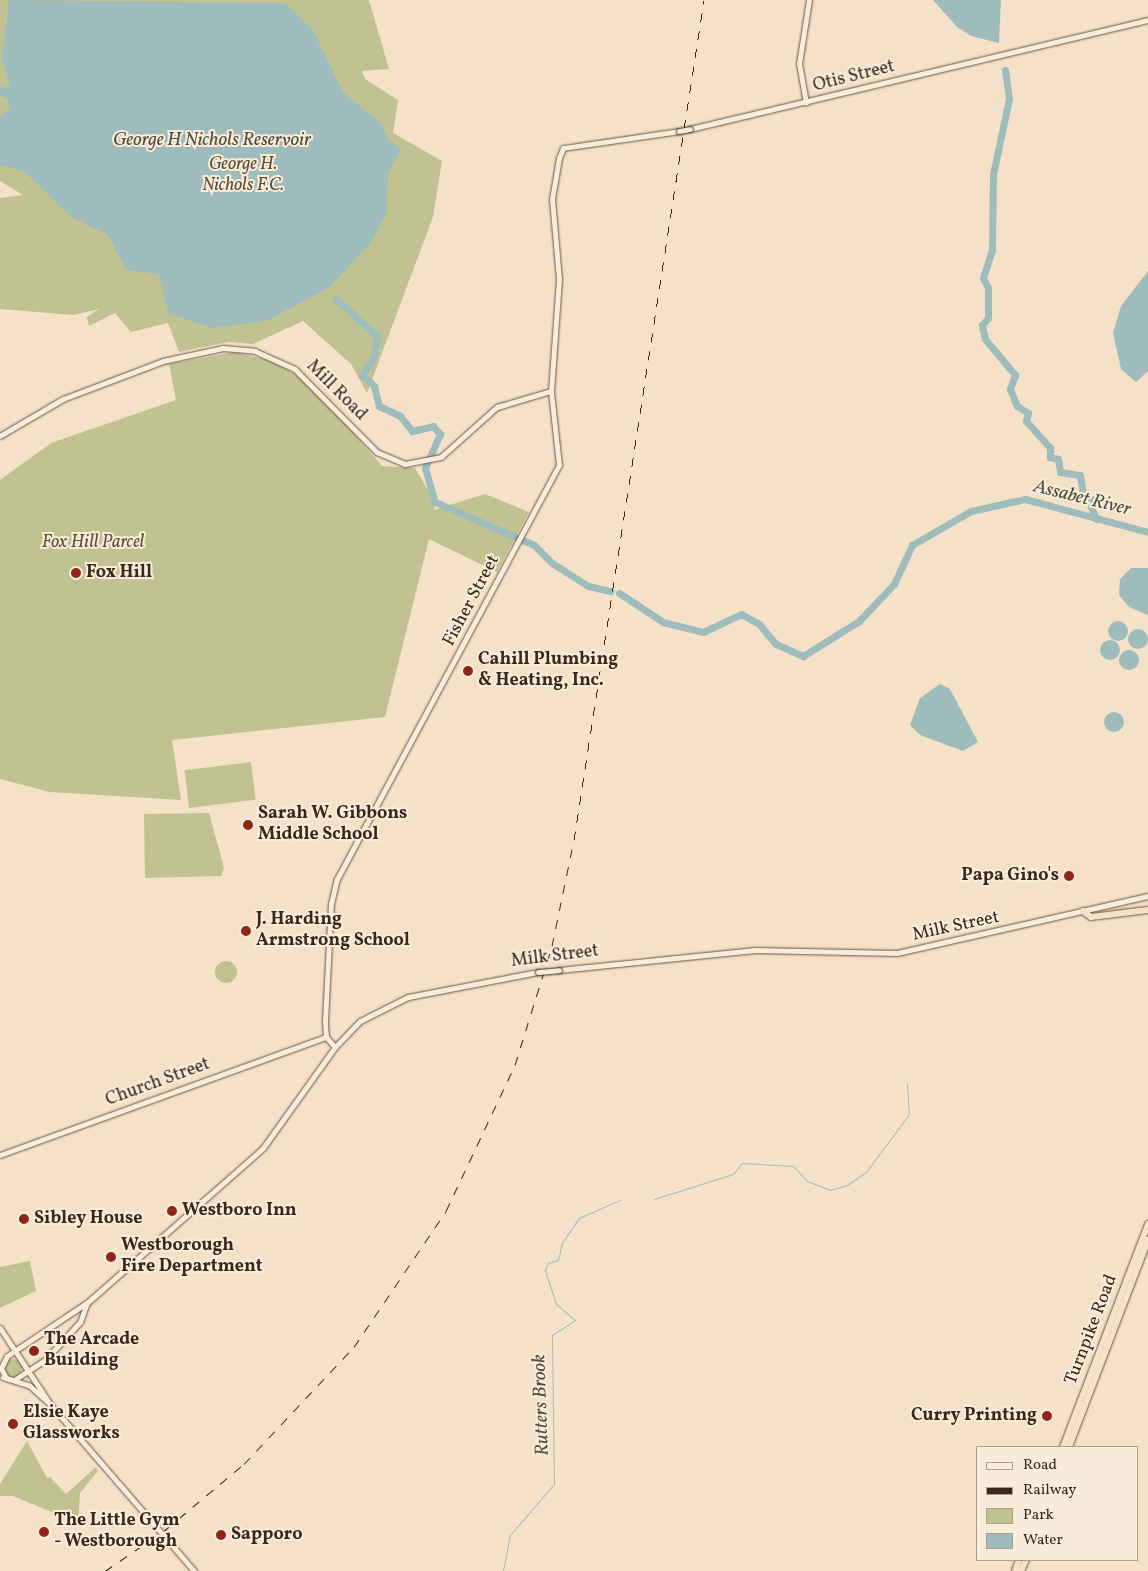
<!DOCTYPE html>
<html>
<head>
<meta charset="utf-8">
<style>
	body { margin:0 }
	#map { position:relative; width:1148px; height:1571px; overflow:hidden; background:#f4e1c7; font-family:Vollkorn,serif }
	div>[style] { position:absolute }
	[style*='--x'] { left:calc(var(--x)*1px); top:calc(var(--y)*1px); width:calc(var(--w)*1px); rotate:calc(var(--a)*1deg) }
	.green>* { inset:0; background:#c0c292; transform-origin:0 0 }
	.round { border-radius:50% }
	.water>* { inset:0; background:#9dbcbb }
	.stream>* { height:1px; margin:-0.5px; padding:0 0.5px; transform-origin:0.5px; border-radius:0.5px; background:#9dbcbb }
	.river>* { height:7px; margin:-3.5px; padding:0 3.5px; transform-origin:3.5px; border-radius:3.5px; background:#9dbcbb }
	.roads { filter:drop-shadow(0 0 1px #685643) drop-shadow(0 0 1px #685643) }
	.tertiary>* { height:4.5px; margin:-2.25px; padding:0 2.25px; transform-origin:2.25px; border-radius:2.25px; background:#f8ecdb }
	.secondary>* { height:5px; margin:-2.5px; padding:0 2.5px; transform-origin:2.5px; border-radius:2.5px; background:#f8ecdb }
	.trunk>* { height:6px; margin:-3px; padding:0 3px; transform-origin:3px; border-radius:3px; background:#f4e1c7 }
	.rail>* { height:1px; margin-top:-0.5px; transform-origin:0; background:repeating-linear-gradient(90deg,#3a2717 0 9px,transparent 0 18px) }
	.bridges { filter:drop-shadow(0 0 1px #3a2717) drop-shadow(0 0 1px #3a2717) }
	.secondary-bridge>* { height:5px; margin:-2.5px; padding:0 2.5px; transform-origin:2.5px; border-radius:2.5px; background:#f8ecdb }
	.dots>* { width:14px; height:14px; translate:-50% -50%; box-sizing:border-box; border:2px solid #f8ecdb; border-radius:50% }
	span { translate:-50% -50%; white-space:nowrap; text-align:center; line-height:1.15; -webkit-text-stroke:4px #f8ecdb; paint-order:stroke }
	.street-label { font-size:18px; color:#3a2717 }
	.park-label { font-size:18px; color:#5c4e36; font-style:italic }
	.poi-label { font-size:18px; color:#3a2717; font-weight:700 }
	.left { translate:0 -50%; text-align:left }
	.right { translate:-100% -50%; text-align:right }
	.water-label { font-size:19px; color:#534c40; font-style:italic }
	.legend { position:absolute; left:976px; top:1446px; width:162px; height:115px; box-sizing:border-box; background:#f8ecdb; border:1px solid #ac9d8d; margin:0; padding:6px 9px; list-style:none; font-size:15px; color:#3a2717 }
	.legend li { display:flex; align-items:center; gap:10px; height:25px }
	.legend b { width:25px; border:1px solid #ac9d8d }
</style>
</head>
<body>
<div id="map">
	<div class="green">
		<i style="clip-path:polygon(0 0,369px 0,389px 69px,362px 71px,365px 79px,398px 100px,393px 133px,442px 161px,433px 217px,367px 393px,351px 364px,303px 321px,253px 344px,228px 342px,179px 352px,168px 323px,131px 332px,115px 313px,89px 326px,87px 317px,99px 309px,73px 315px,0 309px,0 198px,23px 195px,0 181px)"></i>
		<i style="clip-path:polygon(235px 352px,273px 361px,313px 386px,382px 466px,415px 468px,436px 504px,434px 510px,485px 494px,529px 512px,497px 572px,429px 539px,385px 717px,172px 740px,181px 800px,50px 792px,0 779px,0 480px,51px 443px,176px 400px,169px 364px)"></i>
		<i style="left:251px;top:762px;width:38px;height:67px;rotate:83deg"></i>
		<i style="clip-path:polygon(209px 813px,224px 868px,221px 876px,145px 878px,144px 814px)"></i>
		<i class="round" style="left:215px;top:961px;width:22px;height:22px"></i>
		<i style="clip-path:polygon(30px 1261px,36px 1291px,0 1308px,0 1267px)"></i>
		<i class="round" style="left:4px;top:1359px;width:18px;height:18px"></i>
		<i style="clip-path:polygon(27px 1441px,47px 1478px,50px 1477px,66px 1494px,96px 1467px,98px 1471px,80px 1493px,78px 1523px,13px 1496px,0 1496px,0 1484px)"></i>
	</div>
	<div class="water">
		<i style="clip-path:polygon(9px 0,285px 3px,313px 30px,343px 92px,382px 124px,389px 141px,401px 149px,388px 174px,386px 215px,370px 244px,328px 288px,266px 321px,213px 328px,168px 314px,159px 274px,126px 270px,108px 235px,70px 216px,25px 172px,0 165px,0 116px,10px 109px,8px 99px,0 95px,0 87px,10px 88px,2px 58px)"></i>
		<i style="clip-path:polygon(933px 0,1001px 0,999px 43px,971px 36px,957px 27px)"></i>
		<i style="clip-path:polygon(1148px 271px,1148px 371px,1136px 382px,1121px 369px,1113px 333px,1121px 306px)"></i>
		<i style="clip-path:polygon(1131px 568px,1148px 568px,1148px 615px,1129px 607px,1119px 595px,1120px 579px)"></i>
		<i class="round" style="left:1108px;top:621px;width:20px;height:20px"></i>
		<i class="round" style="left:1128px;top:629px;width:20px;height:20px"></i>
		<i class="round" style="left:1100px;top:640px;width:20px;height:20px"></i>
		<i class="round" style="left:1119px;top:650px;width:20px;height:20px"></i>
		<i style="clip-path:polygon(940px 684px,950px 689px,978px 742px,963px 751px,920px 735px,910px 725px,920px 698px)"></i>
		<i class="round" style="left:1104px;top:712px;width:20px;height:20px"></i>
	</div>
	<div class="stream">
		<i style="--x:654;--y:1199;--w:83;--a:-17.6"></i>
		<i style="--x:733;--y:1174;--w:14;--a:-51"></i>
		<i style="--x:742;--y:1163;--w:51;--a:3.4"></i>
		<i style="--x:793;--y:1166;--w:21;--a:47"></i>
		<i style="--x:807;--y:1181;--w:25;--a:21"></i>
		<i style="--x:830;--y:1190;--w:18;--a:-16"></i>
		<i style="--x:847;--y:1185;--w:23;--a:-34"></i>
		<i style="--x:866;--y:1172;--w:72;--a:-53.4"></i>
		<i style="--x:909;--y:1114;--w:31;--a:-94"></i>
		<i style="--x:503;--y:1571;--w:37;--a:-79"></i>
		<i style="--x:510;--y:1535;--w:67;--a:-49.2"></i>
		<i style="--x:554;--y:1484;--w:149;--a:-90.8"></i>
		<i style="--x:552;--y:1335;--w:27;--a:-33"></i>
		<i style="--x:575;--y:1320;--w:25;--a:-140"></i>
		<i style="--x:556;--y:1304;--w:36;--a:-108"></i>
		<i style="--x:545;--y:1270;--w:8;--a:-67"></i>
		<i style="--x:548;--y:1263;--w:10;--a:-17"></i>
		<i style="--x:558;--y:1260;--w:17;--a:-77"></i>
		<i style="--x:562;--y:1243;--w:30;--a:-56"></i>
		<i style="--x:579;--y:1218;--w:45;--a:-23.7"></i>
	</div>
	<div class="river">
		<i style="--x:1005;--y:70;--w:29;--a:82"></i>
		<i style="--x:1009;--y:99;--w:77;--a:102"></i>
		<i style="--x:993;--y:174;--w:76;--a:90.8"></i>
		<i style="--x:992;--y:250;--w:29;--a:108"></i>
		<i style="--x:983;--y:278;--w:11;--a:63"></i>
		<i style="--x:988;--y:288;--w:30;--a:90"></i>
		<i style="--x:988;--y:318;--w:9;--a:131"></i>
		<i style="--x:982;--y:325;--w:14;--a:78"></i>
		<i style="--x:985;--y:339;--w:47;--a:50.2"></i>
		<i style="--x:1015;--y:375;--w:15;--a:110"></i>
		<i style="--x:1010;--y:389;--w:18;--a:68"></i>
		<i style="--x:1017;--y:406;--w:13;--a:32"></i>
		<i style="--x:1028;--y:413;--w:8;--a:104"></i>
		<i style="--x:1026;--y:421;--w:36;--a:48"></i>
		<i style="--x:1050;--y:448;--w:9;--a:90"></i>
		<i style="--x:1050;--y:457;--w:8;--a:14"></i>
		<i style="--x:1058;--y:459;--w:13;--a:81"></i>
		<i style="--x:1060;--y:472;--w:20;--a:9"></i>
		<i style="--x:1080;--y:475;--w:20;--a:81"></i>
		<i style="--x:1083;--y:495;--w:14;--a:25"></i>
		<i style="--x:1096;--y:501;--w:8;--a:130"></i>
		<i style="--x:1091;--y:507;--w:13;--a:67"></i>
		<i style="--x:336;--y:299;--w:55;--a:42.1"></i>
		<i style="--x:377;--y:336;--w:21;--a:98"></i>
		<i style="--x:374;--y:357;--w:21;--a:125"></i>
		<i style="--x:362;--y:374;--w:17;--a:45"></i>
		<i style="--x:374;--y:386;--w:21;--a:76"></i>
		<i style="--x:379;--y:406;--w:23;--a:25"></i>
		<i style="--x:400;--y:416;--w:19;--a:51"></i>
		<i style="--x:412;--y:431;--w:22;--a:-13"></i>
		<i style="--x:433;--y:426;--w:11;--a:49"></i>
		<i style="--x:440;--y:434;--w:37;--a:114"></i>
		<i style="--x:425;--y:468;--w:35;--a:74"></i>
		<i style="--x:435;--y:502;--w:108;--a:23.5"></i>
		<i style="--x:534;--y:545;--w:25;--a:45"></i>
		<i style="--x:552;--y:563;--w:43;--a:32.6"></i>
		<i style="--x:588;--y:586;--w:23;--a:13"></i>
		<i style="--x:619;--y:593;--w:53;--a:33.4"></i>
		<i style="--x:663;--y:622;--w:41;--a:14"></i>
		<i style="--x:703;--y:632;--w:42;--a:-25.3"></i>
		<i style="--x:741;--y:614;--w:21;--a:29"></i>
		<i style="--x:759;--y:624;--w:26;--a:50"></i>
		<i style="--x:776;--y:644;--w:30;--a:24"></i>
		<i style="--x:803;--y:656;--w:66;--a:-32"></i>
		<i style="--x:859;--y:621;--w:51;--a:-46.6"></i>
		<i style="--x:894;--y:584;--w:43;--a:-65.2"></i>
		<i style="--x:912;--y:545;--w:68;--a:-30"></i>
		<i style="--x:971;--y:511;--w:55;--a:-12.5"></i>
		<i style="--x:1025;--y:499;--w:127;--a:15"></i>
	</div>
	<div class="roads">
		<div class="tertiary">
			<i style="--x:806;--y:103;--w:40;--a:-100"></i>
			<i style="--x:799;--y:64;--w:65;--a:-81.1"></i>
			<i style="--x:0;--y:436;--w:73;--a:-30.4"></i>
			<i style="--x:63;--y:399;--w:107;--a:-20.8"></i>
			<i style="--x:163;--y:361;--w:61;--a:-12.2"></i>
			<i style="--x:223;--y:348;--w:32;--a:5"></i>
			<i style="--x:255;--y:351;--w:44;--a:24.2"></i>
			<i style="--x:295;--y:369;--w:117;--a:45.3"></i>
			<i style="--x:377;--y:452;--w:30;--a:23"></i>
			<i style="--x:405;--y:464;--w:37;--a:-11"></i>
			<i style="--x:441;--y:457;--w:75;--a:-41.8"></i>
			<i style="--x:497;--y:407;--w:56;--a:-16.5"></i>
			<i style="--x:0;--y:1155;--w:347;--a:-19.9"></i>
		</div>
		<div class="secondary">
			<i style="--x:690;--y:129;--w:471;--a:-13.4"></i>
			<i style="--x:559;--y:970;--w:197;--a:-5.8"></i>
			<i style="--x:755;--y:950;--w:142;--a:1.2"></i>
			<i style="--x:897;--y:953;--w:257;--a:-12.8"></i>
			<i style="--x:335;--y:1047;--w:13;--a:-132"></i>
			<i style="--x:326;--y:1037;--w:16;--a:-94"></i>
			<i style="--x:325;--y:1021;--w:117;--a:-87.1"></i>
			<i style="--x:331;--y:904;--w:26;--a:-77"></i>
			<i style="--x:337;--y:879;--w:470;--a:-61.8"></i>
			<i style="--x:559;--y:465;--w:74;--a:-96.2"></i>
			<i style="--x:551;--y:391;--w:112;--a:-85.9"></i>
			<i style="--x:559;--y:279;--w:80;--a:-95"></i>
			<i style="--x:552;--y:199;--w:42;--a:-80.3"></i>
			<i style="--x:559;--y:158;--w:11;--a:-68"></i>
			<i style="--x:563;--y:148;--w:117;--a:-8.3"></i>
			<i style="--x:0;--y:1328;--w:91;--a:56.7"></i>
			<i style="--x:3;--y:1377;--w:28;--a:18"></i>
			<i style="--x:30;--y:1386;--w:27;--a:42"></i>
			<i style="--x:50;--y:1404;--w:221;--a:49.2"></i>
			<i style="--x:6;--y:1378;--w:11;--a:-117"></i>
			<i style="--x:1;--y:1368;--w:13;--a:-63"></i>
			<i style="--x:7;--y:1356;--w:97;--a:-33.7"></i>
			<i style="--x:88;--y:1302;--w:233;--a:-41.3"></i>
			<i style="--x:263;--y:1148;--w:124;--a:-54.5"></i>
			<i style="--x:335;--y:1047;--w:36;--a:-46"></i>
			<i style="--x:360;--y:1021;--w:54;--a:-26.6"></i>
			<i style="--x:408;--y:997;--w:132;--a:-10.9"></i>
			<i style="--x:14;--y:1380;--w:37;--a:-33"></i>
			<i style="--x:45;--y:1360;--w:52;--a:-47.4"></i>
			<i style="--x:80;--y:1322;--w:20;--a:-70"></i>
		</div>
		<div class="trunk">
			<i style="--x:1083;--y:911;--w:10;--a:37"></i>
			<i style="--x:1091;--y:917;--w:57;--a:-7"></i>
			<i style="--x:1063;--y:1447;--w:239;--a:-69.1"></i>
			<i style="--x:1069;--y:1447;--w:222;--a:-69.1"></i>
			<i style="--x:1015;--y:1571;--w:12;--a:-70"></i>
			<i style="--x:1021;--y:1571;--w:12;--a:-66"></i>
		</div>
	</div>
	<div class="rail">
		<i style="--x:105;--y:1571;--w:73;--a:-34.3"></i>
		<i style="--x:165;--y:1530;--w:103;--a:-39.9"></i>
		<i style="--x:244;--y:1464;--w:161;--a:-46.8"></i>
		<i style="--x:354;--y:1347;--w:164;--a:-55.9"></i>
		<i style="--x:446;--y:1211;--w:161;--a:-64.7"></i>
		<i style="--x:515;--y:1065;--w:125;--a:-72.7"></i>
		<i style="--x:552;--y:946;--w:108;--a:-78.3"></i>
		<i style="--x:574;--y:840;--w:850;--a:-81.2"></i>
	</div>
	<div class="bridges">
		<div class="secondary-bridge">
			<i style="--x:679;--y:131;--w:11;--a:-10"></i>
			<i style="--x:538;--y:972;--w:21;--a:-5"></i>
		</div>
	</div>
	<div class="dots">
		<i style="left:76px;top:573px;background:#8f2418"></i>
		<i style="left:468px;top:671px;background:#8f2418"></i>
		<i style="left:248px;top:825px;background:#8f2418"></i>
		<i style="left:1069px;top:876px;background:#8f2418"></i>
		<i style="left:246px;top:931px;background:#8f2418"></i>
		<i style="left:172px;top:1211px;background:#8f2418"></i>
		<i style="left:24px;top:1219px;background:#8f2418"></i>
		<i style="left:111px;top:1257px;background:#8f2418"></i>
		<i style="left:34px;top:1351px;background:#8f2418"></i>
		<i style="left:1047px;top:1416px;background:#8f2418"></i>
		<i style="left:13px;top:1424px;background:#8f2418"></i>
		<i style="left:44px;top:1532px;background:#8f2418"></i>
		<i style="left:221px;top:1535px;background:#8f2418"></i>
	</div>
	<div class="street-label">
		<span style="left:854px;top:77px;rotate:-14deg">Otis Street</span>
		<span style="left:336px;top:391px;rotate:45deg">Mill Road</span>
		<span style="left:472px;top:601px;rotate:-62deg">Fisher Street</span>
		<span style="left:956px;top:927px;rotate:-12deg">Milk Street</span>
		<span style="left:555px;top:957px;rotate:-7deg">Milk Street</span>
		<span style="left:158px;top:1083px;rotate:-20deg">Church Street</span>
		<span style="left:1092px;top:1330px;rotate:-69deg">Turnpike Road</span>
	</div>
	<div class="park-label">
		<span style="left:243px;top:176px">George H.<br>Nichols F.C.</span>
		<span style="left:93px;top:543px">Fox Hill Parcel</span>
	</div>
	<div class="poi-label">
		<span class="left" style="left:86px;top:573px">Fox Hill</span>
		<span class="left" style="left:478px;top:671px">Cahill Plumbing<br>&amp; Heating, Inc.</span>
		<span class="left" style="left:258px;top:825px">Sarah W. Gibbons<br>Middle School</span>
		<span class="right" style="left:1059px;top:876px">Papa Gino's</span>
		<span class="left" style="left:256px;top:931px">J. Harding<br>Armstrong School</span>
		<span class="left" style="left:182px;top:1211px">Westboro Inn</span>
		<span class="left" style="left:34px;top:1219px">Sibley House</span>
		<span class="left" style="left:121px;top:1257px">Westborough<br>Fire Department</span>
		<span class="left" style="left:44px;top:1351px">The Arcade<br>Building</span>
		<span class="left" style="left:23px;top:1424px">Elsie Kaye<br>Glassworks</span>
		<span class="right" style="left:1037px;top:1416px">Curry Printing</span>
		<span class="left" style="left:54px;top:1532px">The Little Gym<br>- Westborough</span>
		<span class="left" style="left:231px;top:1535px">Sapporo</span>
	</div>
	<div class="water-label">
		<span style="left:212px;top:141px">George H Nichols Reservoir</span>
		<span style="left:1082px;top:499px;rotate:14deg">Assabet River</span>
		<span style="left:542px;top:1405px;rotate:-92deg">Rutters Brook</span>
	</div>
	<ul class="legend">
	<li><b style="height:6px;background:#f8ecdb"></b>Road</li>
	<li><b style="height:6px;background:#3a2717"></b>Railway</li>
	<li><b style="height:14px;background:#c0c292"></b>Park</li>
	<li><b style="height:14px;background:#9dbcbb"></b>Water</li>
	</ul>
</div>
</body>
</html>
